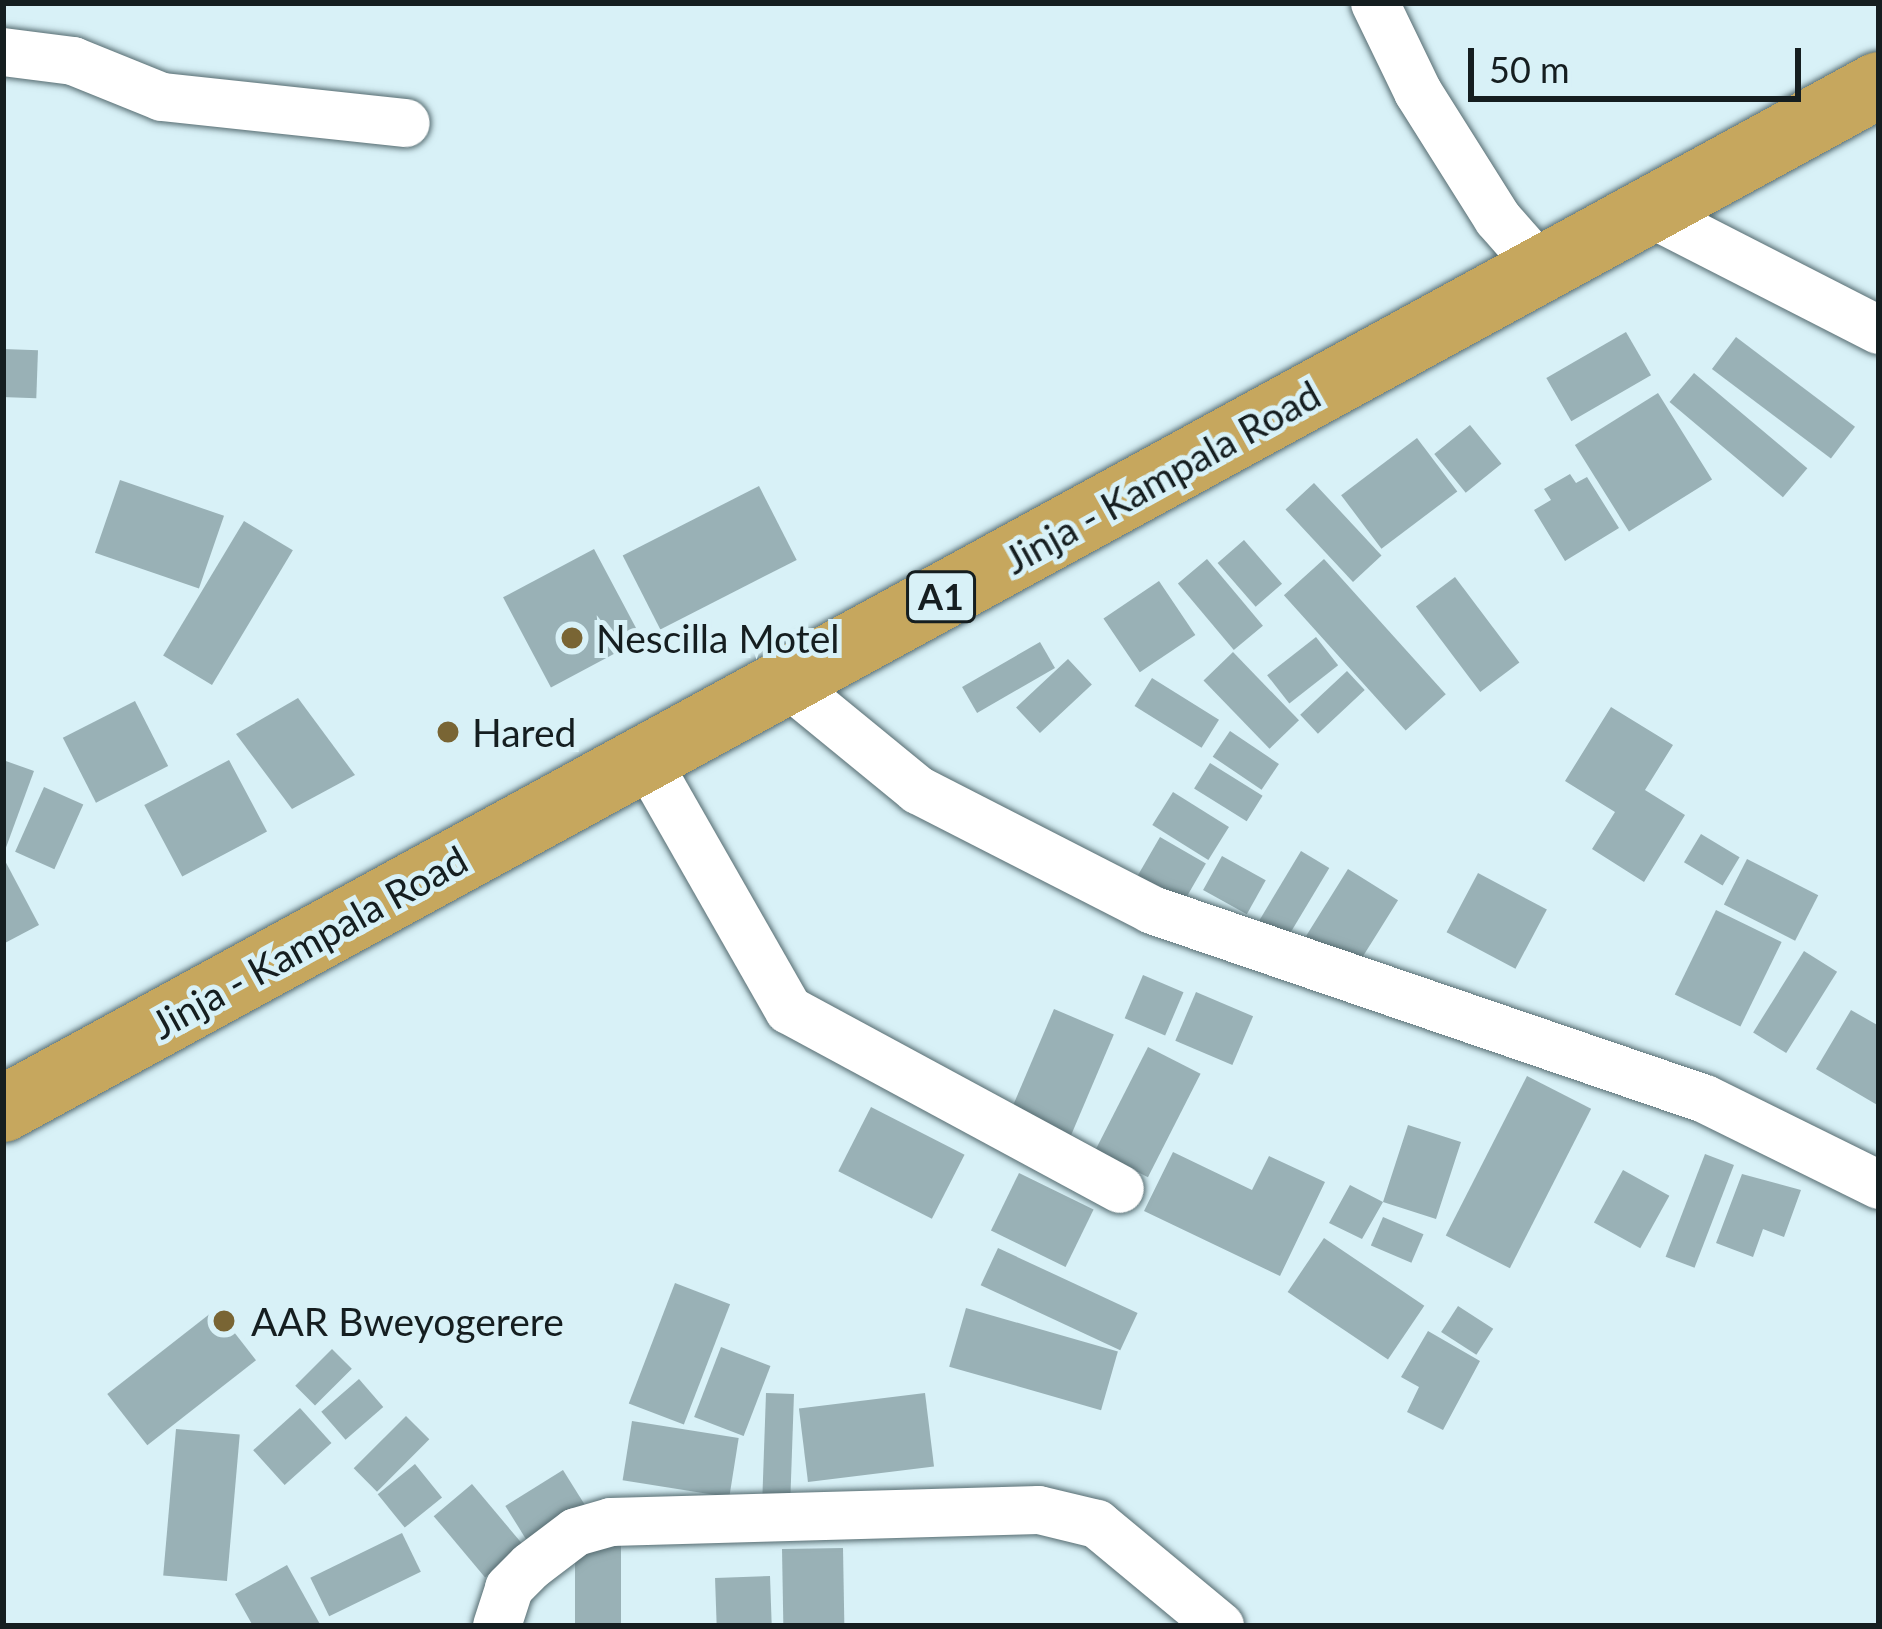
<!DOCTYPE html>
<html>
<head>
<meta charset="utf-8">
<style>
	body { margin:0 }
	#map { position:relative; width:1882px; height:1629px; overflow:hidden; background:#d8f1f7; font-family:Lato,sans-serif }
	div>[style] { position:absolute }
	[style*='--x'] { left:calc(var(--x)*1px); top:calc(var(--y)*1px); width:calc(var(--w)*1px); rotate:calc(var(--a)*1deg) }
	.building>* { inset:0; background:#99b1b6; transform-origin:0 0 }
	.roads { filter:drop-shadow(0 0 3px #556b70) drop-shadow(0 0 3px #556b70) }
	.street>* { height:48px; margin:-24px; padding:0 24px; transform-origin:24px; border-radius:24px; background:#fff }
	.highway>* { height:66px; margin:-33px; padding:0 33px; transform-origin:33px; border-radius:33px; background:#c6a75e }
	.dots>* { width:33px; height:33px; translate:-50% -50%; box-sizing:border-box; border:6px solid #d8f1f7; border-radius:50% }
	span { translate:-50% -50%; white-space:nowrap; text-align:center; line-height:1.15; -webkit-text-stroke:10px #d8f1f7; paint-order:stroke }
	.shield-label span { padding:3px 9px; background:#d8f1f7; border:3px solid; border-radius:9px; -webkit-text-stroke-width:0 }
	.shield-label { font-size:36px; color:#151e20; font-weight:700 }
	.street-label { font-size:39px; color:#151e20 }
	.poi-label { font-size:39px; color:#151e20 }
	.left { translate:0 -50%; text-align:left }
	.frame { position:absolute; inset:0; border:6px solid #151e20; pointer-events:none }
	.scale { position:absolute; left:1468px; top:48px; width:333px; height:54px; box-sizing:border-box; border:6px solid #151e20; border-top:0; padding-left:15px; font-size:36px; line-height:42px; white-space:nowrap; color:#151e20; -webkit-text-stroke:9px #d8f1f7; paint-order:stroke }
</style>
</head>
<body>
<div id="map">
	<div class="building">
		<i style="left:1626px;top:332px;width:50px;height:92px;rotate:60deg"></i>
		<i style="left:1736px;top:337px;width:149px;height:40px;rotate:37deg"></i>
		<i style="left:3px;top:349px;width:35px;height:48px;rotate:2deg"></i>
		<i style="left:1694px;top:373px;width:148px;height:38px;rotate:40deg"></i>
		<i style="left:1658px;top:393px;width:102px;height:98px;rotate:58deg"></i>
		<i style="left:1470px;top:425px;width:50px;height:46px;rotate:51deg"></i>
		<i style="left:1417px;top:438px;width:67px;height:95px;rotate:53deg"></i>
		<i style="clip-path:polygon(1570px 474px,1576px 483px,1587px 477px,1619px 528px,1565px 561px,1534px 510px,1551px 500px,1544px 489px)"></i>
		<i style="left:120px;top:480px;width:110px;height:77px;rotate:19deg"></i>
		<i style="left:1314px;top:483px;width:99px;height:39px;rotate:47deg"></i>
		<i style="left:759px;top:486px;width:83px;height:153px;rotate:63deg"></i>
		<i style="left:244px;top:521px;width:57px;height:157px;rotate:31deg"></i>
		<i style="left:1244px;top:540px;width:58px;height:35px;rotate:49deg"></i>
		<i style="left:594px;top:549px;width:102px;height:103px;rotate:62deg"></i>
		<i style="left:1207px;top:559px;width:87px;height:38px;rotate:50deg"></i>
		<i style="left:1324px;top:559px;width:182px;height:54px;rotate:48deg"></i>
		<i style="left:1455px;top:577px;width:107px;height:49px;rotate:53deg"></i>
		<i style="left:1159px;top:581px;width:65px;height:67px;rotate:56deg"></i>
		<i style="left:1316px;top:637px;width:36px;height:62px;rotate:52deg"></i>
		<i style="left:1040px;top:642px;width:30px;height:90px;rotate:60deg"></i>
		<i style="left:1233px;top:652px;width:95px;height:41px;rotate:46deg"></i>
		<i style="left:1068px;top:659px;width:35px;height:71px;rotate:47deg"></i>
		<i style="left:1347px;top:671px;width:26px;height:64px;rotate:47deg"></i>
		<i style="left:1152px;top:678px;width:79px;height:33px;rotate:32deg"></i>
		<i style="clip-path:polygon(298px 698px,355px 775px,292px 809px,236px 734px)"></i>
		<i style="left:135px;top:701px;width:73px;height:81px;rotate:63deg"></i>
		<i style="clip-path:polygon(1611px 707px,1673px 745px,1645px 790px,1685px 815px,1644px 882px,1592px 849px,1615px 812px,1565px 781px)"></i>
		<i style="left:1230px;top:731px;width:59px;height:31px;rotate:34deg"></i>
		<i style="clip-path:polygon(3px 760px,34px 771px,4px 853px,3px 853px)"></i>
		<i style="left:229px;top:760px;width:81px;height:96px;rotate:62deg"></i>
		<i style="left:1210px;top:763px;width:62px;height:30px;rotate:32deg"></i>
		<i style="left:44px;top:787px;width:43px;height:71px;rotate:24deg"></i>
		<i style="left:1173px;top:792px;width:66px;height:39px;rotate:32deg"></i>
		<i style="left:1701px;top:834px;width:45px;height:33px;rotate:31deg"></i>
		<i style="left:1160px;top:837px;width:53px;height:56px;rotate:30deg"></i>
		<i style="left:1301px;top:851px;width:33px;height:81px;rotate:31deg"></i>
		<i style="left:1222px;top:856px;width:50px;height:39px;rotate:29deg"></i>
		<i style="clip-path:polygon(3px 857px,39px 925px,3px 944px)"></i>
		<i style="left:1747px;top:859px;width:80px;height:51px;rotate:27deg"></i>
		<i style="left:1348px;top:869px;width:59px;height:80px;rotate:32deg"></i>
		<i style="left:1478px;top:873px;width:78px;height:67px;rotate:28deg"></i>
		<i style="left:1716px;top:910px;width:73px;height:94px;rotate:26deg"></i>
		<i style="left:1804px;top:951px;width:39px;height:96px;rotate:32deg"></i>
		<i style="left:1143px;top:975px;width:44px;height:47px;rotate:23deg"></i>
		<i style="left:1196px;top:992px;width:62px;height:53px;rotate:23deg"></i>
		<i style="left:1054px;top:1009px;width:65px;height:116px;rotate:23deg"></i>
		<i style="clip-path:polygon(1851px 1010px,1879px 1026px,1879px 1106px,1816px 1069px)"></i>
		<i style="left:1148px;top:1047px;width:59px;height:116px;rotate:27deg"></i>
		<i style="left:1527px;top:1076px;width:72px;height:179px;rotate:27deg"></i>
		<i style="left:871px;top:1107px;width:105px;height:72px;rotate:27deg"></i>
		<i style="clip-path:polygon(1408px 1125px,1461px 1142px,1436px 1219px,1383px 1202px,1362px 1239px,1329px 1223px,1350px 1185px,1383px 1202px)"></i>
		<i style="clip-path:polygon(1173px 1152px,1252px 1190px,1269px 1156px,1325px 1182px,1280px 1276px,1144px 1211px)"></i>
		<i style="left:1705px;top:1154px;width:31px;height:110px;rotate:21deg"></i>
		<i style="left:1623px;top:1170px;width:53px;height:60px;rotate:29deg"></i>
		<i style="left:1019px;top:1173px;width:83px;height:64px;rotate:26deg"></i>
		<i style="clip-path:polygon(1742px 1174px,1801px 1190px,1784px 1237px,1763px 1229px,1753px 1257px,1716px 1243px)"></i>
		<i style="left:1383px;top:1217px;width:44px;height:31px;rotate:23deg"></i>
		<i style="left:1324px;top:1238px;width:121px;height:65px;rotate:34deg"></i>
		<i style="left:998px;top:1248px;width:154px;height:41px;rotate:25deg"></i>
		<i style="left:675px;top:1283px;width:59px;height:129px;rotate:21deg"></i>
		<i style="left:1458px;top:1306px;width:42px;height:31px;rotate:33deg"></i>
		<i style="left:966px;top:1308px;width:158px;height:61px;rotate:16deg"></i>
		<i style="left:216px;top:1309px;width:65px;height:138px;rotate:52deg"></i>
		<i style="clip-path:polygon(1428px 1331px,1480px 1361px,1443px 1430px,1407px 1412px,1419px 1387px,1401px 1377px)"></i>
		<i style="left:721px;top:1347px;width:53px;height:75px;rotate:21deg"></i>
		<i style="left:332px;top:1349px;width:28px;height:52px;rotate:45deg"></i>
		<i style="left:359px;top:1379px;width:37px;height:50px;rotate:49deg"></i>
		<i style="left:766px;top:1393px;width:28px;height:103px;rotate:2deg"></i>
		<i style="left:925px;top:1393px;width:74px;height:127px;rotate:83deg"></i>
		<i style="left:300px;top:1408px;width:47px;height:63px;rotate:48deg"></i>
		<i style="left:406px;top:1416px;width:33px;height:74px;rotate:45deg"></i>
		<i style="left:632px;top:1421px;width:108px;height:60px;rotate:9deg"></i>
		<i style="left:176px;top:1429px;width:64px;height:147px;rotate:5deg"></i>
		<i style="left:415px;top:1464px;width:43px;height:48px;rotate:51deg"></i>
		<i style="left:563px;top:1470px;width:47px;height:68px;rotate:58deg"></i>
		<i style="left:472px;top:1484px;width:80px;height:50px;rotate:50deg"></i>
		<i style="left:402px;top:1533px;width:43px;height:102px;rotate:64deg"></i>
		<i style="left:575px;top:1540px;width:46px;height:86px"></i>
		<i style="left:843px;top:1548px;width:78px;height:61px;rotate:89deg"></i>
		<i style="clip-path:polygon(287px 1565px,321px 1626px,253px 1626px,235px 1594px)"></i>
		<i style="left:770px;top:1576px;width:50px;height:55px;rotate:88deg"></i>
	</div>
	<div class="roads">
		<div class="street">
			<i style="--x:1375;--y:3;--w:99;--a:64.2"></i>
			<i style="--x:1418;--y:92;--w:150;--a:57.8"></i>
			<i style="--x:1498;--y:219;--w:67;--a:48.7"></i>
			<i style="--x:3;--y:52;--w:71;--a:7.3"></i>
			<i style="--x:73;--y:61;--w:96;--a:22"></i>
			<i style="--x:162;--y:97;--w:245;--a:6.1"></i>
			<i style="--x:1648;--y:212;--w:259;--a:27.1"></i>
			<i style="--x:786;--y:682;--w:171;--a:39.3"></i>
			<i style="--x:918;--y:790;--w:263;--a:27.1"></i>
			<i style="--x:1152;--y:910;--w:584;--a:18.87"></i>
			<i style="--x:1705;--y:1099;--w:194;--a:26.3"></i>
			<i style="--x:645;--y:758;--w:290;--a:60.3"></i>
			<i style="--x:789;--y:1010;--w:376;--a:28.4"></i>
			<i style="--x:497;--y:1626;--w:40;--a:-72"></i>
			<i style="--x:509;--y:1588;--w:31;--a:-45"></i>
			<i style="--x:531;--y:1566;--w:56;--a:-37.1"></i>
			<i style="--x:576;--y:1532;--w:36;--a:-16"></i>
			<i style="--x:611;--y:1522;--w:428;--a:-1.6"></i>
			<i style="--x:1039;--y:1510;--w:60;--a:13.6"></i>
			<i style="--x:1097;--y:1524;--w:160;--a:39.7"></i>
		</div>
		<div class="highway">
			<i style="--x:3;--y:1109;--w:2137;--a:-28.63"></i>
		</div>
	</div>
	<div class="dots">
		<i style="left:572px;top:638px;background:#796534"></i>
		<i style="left:448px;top:732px;background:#796534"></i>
		<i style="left:224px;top:1321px;background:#796534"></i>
	</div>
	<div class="shield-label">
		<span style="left:941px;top:597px">A1</span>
	</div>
	<div class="street-label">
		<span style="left:1162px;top:477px;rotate:-29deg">Jinja - Kampala Road</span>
		<span style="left:309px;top:942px;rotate:-29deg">Jinja - Kampala Road</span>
	</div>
	<div class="poi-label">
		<span class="left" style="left:596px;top:638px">Nescilla Motel</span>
		<span class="left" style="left:472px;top:732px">Hared</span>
		<span class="left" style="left:251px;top:1321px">AAR Bweyogerere</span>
	</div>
	<div class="frame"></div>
	<div class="scale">50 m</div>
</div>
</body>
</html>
